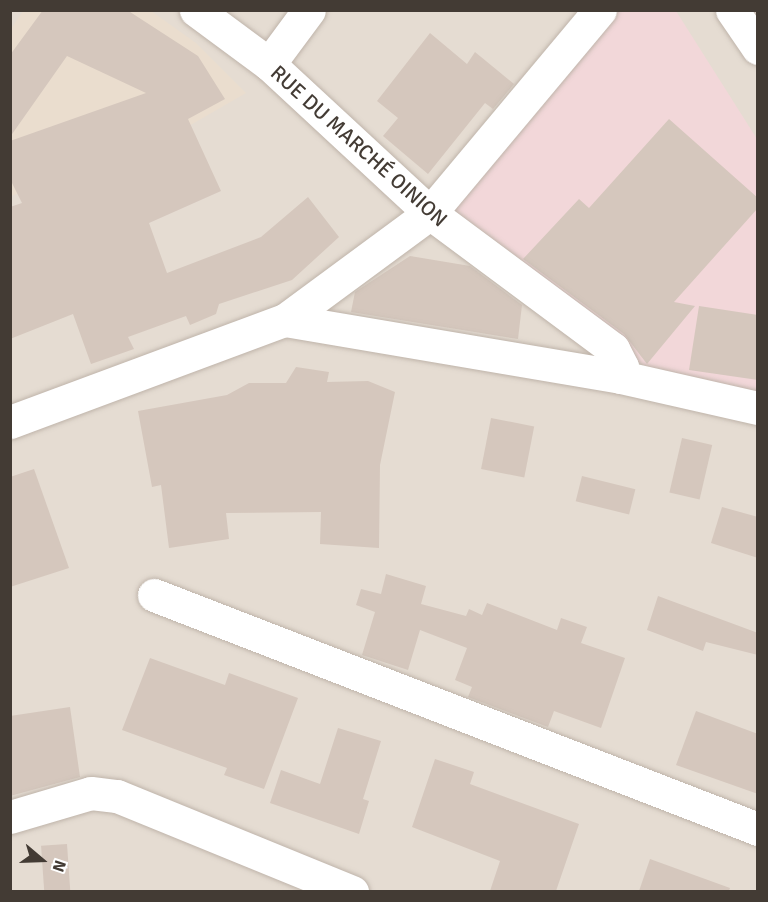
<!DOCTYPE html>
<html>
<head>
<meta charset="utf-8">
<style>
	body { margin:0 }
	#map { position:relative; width:768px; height:902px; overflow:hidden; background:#f1ebe4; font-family:Signika,sans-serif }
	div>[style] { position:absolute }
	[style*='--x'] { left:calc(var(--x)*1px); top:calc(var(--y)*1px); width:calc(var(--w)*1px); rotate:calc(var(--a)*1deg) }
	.residential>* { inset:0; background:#e5dcd2; transform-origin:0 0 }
	.education>* { inset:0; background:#eaddce }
	.medical>* { inset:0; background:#f2d7d9 }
	.building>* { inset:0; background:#d5c7bd; transform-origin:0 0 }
	.roads { filter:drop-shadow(0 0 2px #bfb4aa) drop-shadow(0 0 2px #bfb4aa) }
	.street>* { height:33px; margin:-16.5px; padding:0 16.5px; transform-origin:16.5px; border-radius:16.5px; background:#fff }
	span { translate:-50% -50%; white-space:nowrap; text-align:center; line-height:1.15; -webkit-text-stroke:4.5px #fff; paint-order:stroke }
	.street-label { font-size:21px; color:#433b34 }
	.frame { position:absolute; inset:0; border:12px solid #433b34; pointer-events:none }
	.north { position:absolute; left:12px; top:830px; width:60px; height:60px; -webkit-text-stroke:4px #fff; paint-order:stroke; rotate:109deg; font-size:16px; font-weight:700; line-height:24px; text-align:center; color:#433b34 }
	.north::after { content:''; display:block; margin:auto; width:21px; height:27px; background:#433b34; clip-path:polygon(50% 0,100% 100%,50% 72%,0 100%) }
</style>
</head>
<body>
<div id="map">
	<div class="residential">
		<i style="left:11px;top:11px;width:746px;height:880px"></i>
	</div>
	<div class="education">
		<i style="clip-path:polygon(23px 11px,151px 11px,196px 43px,246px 93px,142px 153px,11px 196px,11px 29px)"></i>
	</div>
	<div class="medical">
		<i style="clip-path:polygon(617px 11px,676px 11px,757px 139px,757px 400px,676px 390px,445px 219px)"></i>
	</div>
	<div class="building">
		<i style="clip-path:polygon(43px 10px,127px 10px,198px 56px,225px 99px,188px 119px,221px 191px,149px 223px,167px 273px,261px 237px,308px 197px,339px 237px,292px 280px,219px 304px,216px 314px,190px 325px,186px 316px,128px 337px,134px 349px,91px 364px,73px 314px,10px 339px,10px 207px,22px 203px,10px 179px,10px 141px,146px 93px,67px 56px,10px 137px,10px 55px)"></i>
		<i style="clip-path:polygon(430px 33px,467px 64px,475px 52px,514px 84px,493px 109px,485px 103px,428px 174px,383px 136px,398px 118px,377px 101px)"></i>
		<i style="clip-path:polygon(669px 119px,758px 198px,758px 208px,674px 302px,695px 306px,647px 364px,624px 334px,523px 259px,579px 199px,589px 208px)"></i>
		<i style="clip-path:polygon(410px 256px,470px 266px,522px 305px,518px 339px,351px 312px,355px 292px)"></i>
		<i style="clip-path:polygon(699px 306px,758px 315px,758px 380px,689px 370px)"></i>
		<i style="clip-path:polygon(296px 367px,329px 372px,327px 382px,368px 381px,395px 392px,380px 465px,379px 548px,320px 544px,321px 512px,226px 513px,229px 539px,169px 548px,161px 485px,152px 487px,138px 411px,227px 395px,249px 383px,286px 383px)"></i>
		<i style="left:491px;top:418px;width:44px;height:52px;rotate:11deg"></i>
		<i style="left:682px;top:438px;width:31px;height:56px;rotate:13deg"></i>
		<i style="clip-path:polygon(34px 469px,69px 568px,10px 587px,10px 477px)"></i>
		<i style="left:582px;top:476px;width:55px;height:26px;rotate:14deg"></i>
		<i style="clip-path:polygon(722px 507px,758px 517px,758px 558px,711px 543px)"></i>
		<i style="clip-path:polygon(386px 574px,426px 586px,421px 604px,466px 616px,469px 609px,482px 615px,487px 603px,557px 630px,561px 618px,587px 627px,581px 643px,625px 658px,601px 728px,554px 711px,548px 727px,468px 697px,472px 687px,455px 680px,467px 648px,420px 630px,408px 670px,362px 655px,375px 612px,356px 605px,361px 589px,381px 594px)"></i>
		<i style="clip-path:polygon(658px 596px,758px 633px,758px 655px,706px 642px,703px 651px,647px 630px)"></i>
		<i style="clip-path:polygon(150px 658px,225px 685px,229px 673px,298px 698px,264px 789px,224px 775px,227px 768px,122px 730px)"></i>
		<i style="clip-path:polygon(70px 707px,80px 777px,10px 796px,10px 716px)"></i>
		<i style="clip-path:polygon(696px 711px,758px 734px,758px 794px,676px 765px)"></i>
		<i style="clip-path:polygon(338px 728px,381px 741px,363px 799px,369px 801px,359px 834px,270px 803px,281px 770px,320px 784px)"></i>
		<i style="clip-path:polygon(435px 759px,474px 772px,470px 784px,579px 824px,556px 891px,490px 891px,500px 861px,412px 827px)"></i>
		<i style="left:67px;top:844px;width:47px;height:26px;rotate:86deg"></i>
		<i style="clip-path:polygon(650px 859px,730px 888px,729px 891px,639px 891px)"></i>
	</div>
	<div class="roads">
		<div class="street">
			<i style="--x:196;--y:10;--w:91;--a:36.5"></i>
			<i style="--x:269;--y:64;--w:219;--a:42.8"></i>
			<i style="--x:430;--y:213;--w:228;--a:36.6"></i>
			<i style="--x:613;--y:349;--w:20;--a:63"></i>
			<i style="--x:622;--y:367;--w:10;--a:96"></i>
			<i style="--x:732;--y:10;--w:46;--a:55.6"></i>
			<i style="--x:269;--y:64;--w:67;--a:-53.5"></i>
			<i style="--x:285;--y:320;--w:341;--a:9.6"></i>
			<i style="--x:621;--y:377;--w:140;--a:12.8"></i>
			<i style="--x:10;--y:422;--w:293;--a:-20.4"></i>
			<i style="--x:285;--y:320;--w:180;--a:-36.4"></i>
			<i style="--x:430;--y:213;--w:265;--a:-50.1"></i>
			<i style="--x:154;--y:595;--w:648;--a:21.18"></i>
			<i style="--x:10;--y:817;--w:84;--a:-16.5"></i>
			<i style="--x:91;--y:793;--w:26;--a:7"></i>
			<i style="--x:117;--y:796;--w:254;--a:22.2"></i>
		</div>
	</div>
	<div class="street-label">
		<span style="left:359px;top:146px;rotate:42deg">RUE DU MARCHÉ OINION</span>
	</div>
	<div class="frame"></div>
	<div class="north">N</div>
</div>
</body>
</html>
